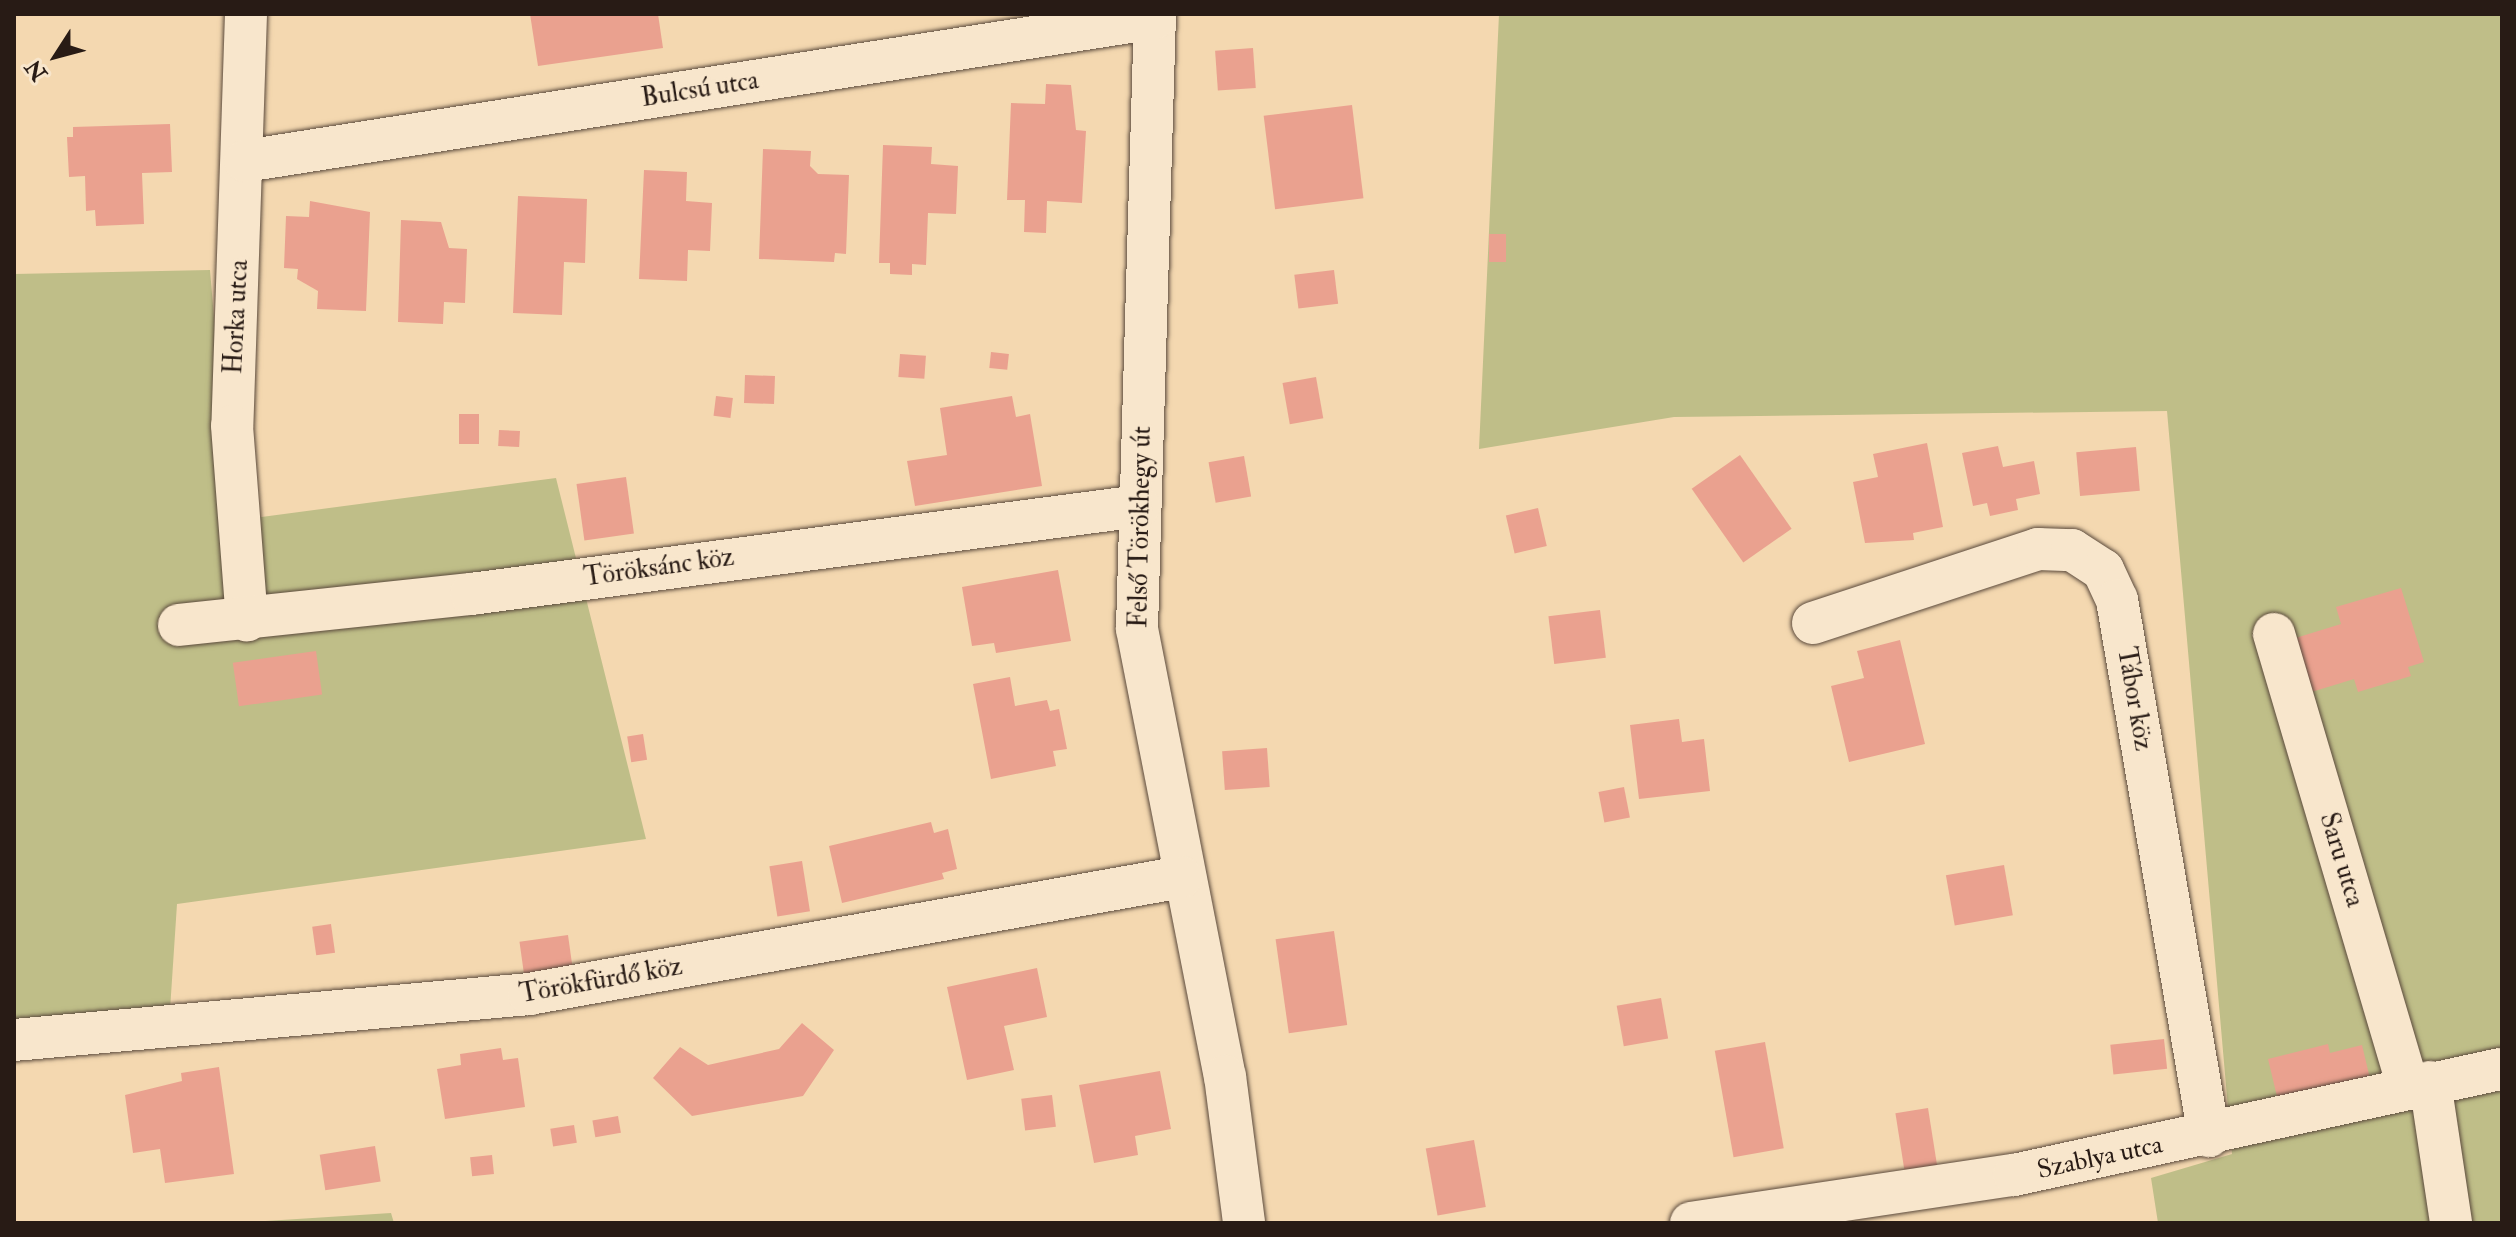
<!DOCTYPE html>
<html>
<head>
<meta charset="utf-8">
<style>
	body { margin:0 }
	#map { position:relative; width:2516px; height:1237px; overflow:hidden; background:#f4d8b0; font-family:"IM FELL Double Pica",serif }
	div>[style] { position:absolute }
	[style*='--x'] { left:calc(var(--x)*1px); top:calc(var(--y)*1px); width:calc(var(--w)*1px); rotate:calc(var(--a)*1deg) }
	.green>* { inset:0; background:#bfbe88 }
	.building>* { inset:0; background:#eaa18f; transform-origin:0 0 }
	.roads { filter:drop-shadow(0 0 2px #5b4a3c) drop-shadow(0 0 2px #5b4a3c) }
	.street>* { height:42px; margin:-21px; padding:0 21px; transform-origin:21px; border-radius:21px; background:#f8e6cc }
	span { translate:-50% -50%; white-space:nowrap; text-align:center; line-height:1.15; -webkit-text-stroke:6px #f8e6cc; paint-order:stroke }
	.street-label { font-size:26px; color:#281b15 }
	.frame { position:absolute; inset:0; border:16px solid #281b15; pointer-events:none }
	.north { position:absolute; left:16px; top:16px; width:80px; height:80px; -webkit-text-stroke:6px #f8e6cc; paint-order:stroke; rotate:234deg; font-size:22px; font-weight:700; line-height:32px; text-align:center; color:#281b15 }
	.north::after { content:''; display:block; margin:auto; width:28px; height:36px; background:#281b15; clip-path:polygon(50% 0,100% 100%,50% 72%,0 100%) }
</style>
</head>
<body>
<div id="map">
	<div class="green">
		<i style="clip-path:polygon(1499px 14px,2502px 14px,2502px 1223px,2158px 1223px,2151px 1178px,2232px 1154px,2167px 411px,1674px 417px,1479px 449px)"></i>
		<i style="clip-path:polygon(210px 270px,231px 521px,556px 478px,646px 839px,177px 904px,170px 1010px,14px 1027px,14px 274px)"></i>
		<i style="clip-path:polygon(391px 1213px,394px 1223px,233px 1223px)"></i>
	</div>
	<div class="building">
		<i style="clip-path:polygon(530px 14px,658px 14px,663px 48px,538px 66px)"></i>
		<i style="left:1253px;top:48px;width:40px;height:38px;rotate:86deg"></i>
		<i style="clip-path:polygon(1046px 84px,1071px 85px,1076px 130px,1086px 131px,1082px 203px,1047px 201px,1046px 233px,1024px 232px,1025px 200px,1007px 200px,1011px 103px,1045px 104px)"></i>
		<i style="left:1352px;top:105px;width:94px;height:89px;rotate:83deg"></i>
		<i style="clip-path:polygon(170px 124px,172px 172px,142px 173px,144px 224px,96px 226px,95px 210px,86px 211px,85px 176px,69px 177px,67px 137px,73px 137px,73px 127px)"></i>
		<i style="clip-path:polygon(883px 145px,932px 147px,931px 164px,958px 166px,956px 214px,928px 213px,926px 265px,912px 264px,912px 275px,890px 274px,890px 263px,879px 263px)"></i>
		<i style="clip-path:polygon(763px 149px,811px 151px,810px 166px,818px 174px,849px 175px,846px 254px,835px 253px,834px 262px,759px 259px)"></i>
		<i style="clip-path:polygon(644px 170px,687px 172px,686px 201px,712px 203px,710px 251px,688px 250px,687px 281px,639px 279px)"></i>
		<i style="clip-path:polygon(518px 196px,587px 199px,585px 263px,564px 262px,562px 315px,513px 313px)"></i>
		<i style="clip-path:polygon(310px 201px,370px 212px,366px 311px,317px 309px,318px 291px,297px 279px,298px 269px,284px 268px,286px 216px,309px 217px)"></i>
		<i style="clip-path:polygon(401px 220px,441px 222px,449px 248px,467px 249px,465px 303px,444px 302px,443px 324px,398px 322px)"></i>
		<i style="left:1489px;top:234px;width:17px;height:28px"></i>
		<i style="left:1334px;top:270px;width:34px;height:40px;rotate:83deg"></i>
		<i style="left:991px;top:352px;width:18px;height:16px;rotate:6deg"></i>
		<i style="left:900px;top:354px;width:26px;height:23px;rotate:4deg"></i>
		<i style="left:745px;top:375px;width:30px;height:28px;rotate:2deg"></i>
		<i style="left:1316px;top:377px;width:42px;height:34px;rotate:80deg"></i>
		<i style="left:716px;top:396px;width:17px;height:20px;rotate:7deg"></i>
		<i style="clip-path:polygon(1012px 396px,1016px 417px,1030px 414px,1042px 486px,915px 506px,907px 461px,947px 455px,940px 408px)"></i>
		<i style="left:479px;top:414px;width:30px;height:20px;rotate:90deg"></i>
		<i style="left:499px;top:430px;width:21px;height:16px;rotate:3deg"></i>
		<i style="clip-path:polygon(1927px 443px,1943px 527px,1913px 533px,1914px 540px,1865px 543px,1853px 482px,1878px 477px,1873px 454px)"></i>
		<i style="clip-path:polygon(1998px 446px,2003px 467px,2034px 461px,2040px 494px,2016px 499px,2018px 510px,1990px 516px,1987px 503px,1973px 506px,1962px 453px)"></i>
		<i style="left:2136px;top:447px;width:44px;height:60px;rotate:85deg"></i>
		<i style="left:1740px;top:455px;width:90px;height:59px;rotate:55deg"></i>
		<i style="left:1244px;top:456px;width:41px;height:36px;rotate:80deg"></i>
		<i style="left:626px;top:477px;width:57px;height:50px;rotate:82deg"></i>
		<i style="left:1538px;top:508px;width:39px;height:33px;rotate:77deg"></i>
		<i style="clip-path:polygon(1058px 570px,1071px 641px,996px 653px,994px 643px,972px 646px,962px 587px)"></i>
		<i style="clip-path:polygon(2401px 588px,2424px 662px,2408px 667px,2411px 676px,2358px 692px,2354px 679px,2305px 694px,2289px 640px,2341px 624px,2336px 607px)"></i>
		<i style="left:1600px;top:610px;width:48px;height:52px;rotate:83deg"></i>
		<i style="clip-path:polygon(1900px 640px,1925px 744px,1849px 762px,1831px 686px,1864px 678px,1857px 651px)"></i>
		<i style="left:316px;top:651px;width:44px;height:84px;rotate:82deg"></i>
		<i style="clip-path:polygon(1010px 677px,1015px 706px,1047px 700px,1050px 711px,1059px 709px,1067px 749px,1053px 751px,1056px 766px,991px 779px,973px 684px)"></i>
		<i style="clip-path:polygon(1679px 719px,1682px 742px,1704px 739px,1710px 791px,1639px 799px,1630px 725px)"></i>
		<i style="left:643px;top:734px;width:26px;height:16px;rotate:81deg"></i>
		<i style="left:1267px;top:748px;width:39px;height:45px;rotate:86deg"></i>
		<i style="left:1624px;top:787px;width:31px;height:26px;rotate:79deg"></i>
		<i style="clip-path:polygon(931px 822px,934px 833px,948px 829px,957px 869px,942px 873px,944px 879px,842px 903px,829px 846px)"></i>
		<i style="left:802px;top:861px;width:51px;height:33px;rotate:81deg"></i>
		<i style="left:2004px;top:865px;width:51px;height:59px;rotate:80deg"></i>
		<i style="left:331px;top:924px;width:29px;height:19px;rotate:82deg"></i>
		<i style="left:1334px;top:931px;width:95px;height:59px;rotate:82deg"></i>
		<i style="left:568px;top:935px;width:34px;height:49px;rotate:82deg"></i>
		<i style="clip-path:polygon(1037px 968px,1047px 1017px,1004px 1026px,1014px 1070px,967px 1080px,947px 987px)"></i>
		<i style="left:1661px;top:998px;width:41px;height:45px;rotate:80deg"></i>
		<i style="clip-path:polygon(802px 1023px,834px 1050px,803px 1096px,692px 1116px,653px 1078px,680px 1047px,708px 1065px,779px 1049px)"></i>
		<i style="left:2164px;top:1039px;width:30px;height:54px;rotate:84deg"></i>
		<i style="left:1765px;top:1042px;width:108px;height:51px;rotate:80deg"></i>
		<i style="clip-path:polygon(2328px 1044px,2330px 1053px,2362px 1045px,2372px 1087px,2280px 1109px,2268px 1059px)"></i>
		<i style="clip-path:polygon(501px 1048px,503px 1060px,518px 1058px,525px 1107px,445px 1119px,437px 1069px,461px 1065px,460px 1054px)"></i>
		<i style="clip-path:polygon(219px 1067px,234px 1174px,165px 1183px,160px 1149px,133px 1153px,125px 1095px,182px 1081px,181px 1073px)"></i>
		<i style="clip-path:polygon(1160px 1071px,1171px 1129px,1135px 1136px,1138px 1155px,1094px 1163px,1079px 1085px)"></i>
		<i style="left:1052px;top:1095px;width:32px;height:31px;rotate:83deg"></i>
		<i style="left:1928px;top:1108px;width:61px;height:33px;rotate:81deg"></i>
		<i style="left:618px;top:1116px;width:17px;height:26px;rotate:80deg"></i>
		<i style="left:574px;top:1125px;width:18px;height:24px;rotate:81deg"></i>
		<i style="left:1474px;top:1140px;width:68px;height:49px;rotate:80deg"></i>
		<i style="left:375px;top:1146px;width:36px;height:56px;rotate:81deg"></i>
		<i style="left:492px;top:1155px;width:19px;height:22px;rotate:84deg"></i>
	</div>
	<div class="roads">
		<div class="street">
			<i style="--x:246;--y:14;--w:412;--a:91.9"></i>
			<i style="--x:232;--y:426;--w:195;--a:85.6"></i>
			<i style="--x:1155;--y:14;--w:615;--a:91.68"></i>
			<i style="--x:1137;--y:629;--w:456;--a:78.9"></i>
			<i style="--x:1225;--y:1076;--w:148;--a:82.6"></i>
			<i style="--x:245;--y:161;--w:921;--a:-8.93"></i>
			<i style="--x:1813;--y:623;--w:237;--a:-18.2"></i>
			<i style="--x:2038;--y:549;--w:34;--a:2"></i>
			<i style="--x:2072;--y:550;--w:37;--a:33"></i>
			<i style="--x:2103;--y:570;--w:33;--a:65"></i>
			<i style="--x:2117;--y:600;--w:544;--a:80.26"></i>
			<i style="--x:179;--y:625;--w:294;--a:-6.1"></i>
			<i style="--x:471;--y:594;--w:674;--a:-7.5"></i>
			<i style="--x:2274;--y:634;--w:470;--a:73.5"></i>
			<i style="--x:14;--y:1040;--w:517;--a:-5.1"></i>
			<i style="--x:529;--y:994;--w:663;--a:-10.16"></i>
			<i style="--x:2430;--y:1082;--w:143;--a:81.5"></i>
			<i style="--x:1691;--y:1223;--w:327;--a:-8.5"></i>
			<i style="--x:2014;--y:1175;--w:499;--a:-12.3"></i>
		</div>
	</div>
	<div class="street-label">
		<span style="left:700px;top:90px;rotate:-9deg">Bulcsú utca</span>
		<span style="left:237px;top:317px;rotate:-87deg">Horka utca</span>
		<span style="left:1141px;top:527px;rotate:-89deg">Felső Törökhegy út</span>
		<span style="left:659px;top:568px;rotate:-8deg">Töröksánc köz</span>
		<span style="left:2134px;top:699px;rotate:80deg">Tábor köz</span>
		<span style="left:2341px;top:860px;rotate:73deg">Saru utca</span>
		<span style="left:601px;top:981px;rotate:-10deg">Törökfürdő köz</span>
		<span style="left:2100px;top:1158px;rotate:-12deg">Szablya utca</span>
	</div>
	<div class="frame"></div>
	<div class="north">N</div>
</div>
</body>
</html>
